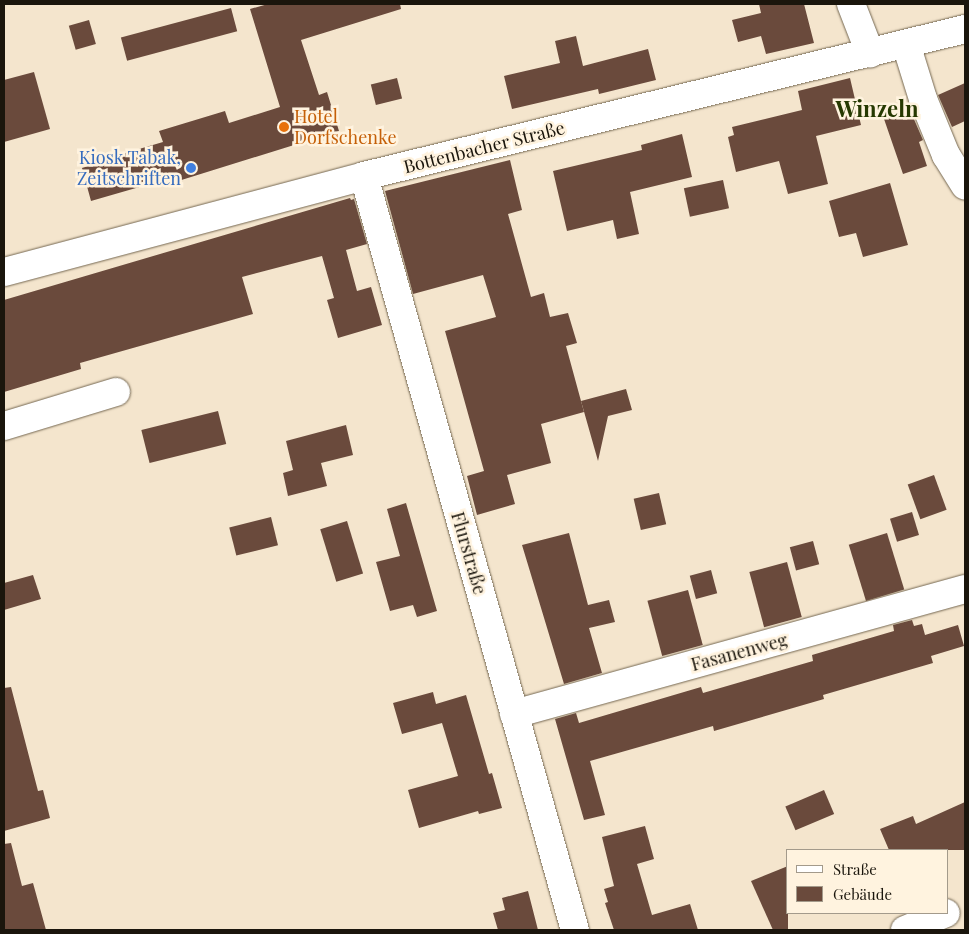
<!DOCTYPE html>
<html>
<head>
<meta charset="utf-8">
<style>
	body { margin:0 }
	#map { position:relative; width:969px; height:934px; overflow:hidden; background:#f4e5cd; font-family:"Playfair Display",serif }
	div>[style] { position:absolute }
	[style*='--x'] { left:calc(var(--x)*1px); top:calc(var(--y)*1px); width:calc(var(--w)*1px); rotate:calc(var(--a)*1deg) }
	.building>* { inset:0; background:#6a4a3c; transform-origin:0 0 }
	.roads { filter:drop-shadow(0 0 1px #756852) drop-shadow(0 0 1px #756852) }
	.minor>* { height:28px; margin:-14px; padding:0 14px; transform-origin:14px; border-radius:14px; background:#fff }
	.dots>* { width:14px; height:14px; translate:-50% -50%; box-sizing:border-box; border:2px solid #fff3df; border-radius:50% }
	span { translate:-50% -50%; white-space:nowrap; text-align:center; line-height:1.15; -webkit-text-stroke:5px #fff3df; paint-order:stroke }
	.food-label { font-size:18px; color:#c56008 }
	.left { translate:0 -50%; text-align:left }
	.street-label { font-size:18px; color:#1a150c }
	.shop-label { font-size:18px; color:#366cbe }
	.right { translate:-100% -50%; text-align:right }
	.district-label { font-size:22px; color:#263902; font-weight:700 }
	.frame { position:absolute; inset:0; border:5px solid #1a150c; pointer-events:none }
	.legend { position:absolute; left:786px; top:849px; width:162px; height:65px; box-sizing:border-box; background:#fff3df; border:1px solid #a39a8b; margin:0; padding:6px 9px; list-style:none; font-size:15px; color:#1a150c }
	.legend li { display:flex; align-items:center; gap:10px; height:25px }
	.legend b { width:25px; border:1px solid #a39a8b }
</style>
</head>
<body>
<div id="map">
	<div class="building">
		<i style="clip-path:polygon(268px 4px,400px 4px,401px 9px,301px 40px,319px 95px,327px 92px,339px 131px,175px 182px,174px 177px,91px 201px,82px 168px,98px 163px,98px 161px,163px 142px,159px 131px,225px 111px,229px 123px,280px 107px,250px 9px)"></i>
		<i style="clip-path:polygon(759px 4px,804px 4px,814px 43px,766px 54px,761px 36px,738px 42px,732px 20px,761px 13px)"></i>
		<i style="left:231px;top:8px;width:24px;height:114px;rotate:75deg"></i>
		<i style="left:89px;top:20px;width:25px;height:21px;rotate:74deg"></i>
		<i style="clip-path:polygon(576px 36px,583px 66px,648px 49px,656px 80px,599px 94px,598px 89px,512px 109px,504px 76px,560px 63px,555px 41px)"></i>
		<i style="clip-path:polygon(34px 72px,50px 129px,4px 142px,4px 80px)"></i>
		<i style="left:397px;top:78px;width:21px;height:27px;rotate:76deg"></i>
		<i style="clip-path:polygon(850px 78px,861px 125px,816px 136px,828px 184px,788px 194px,779px 161px,736px 172px,728px 137px,734px 135px,732px 127px,802px 110px,798px 91px)"></i>
		<i style="clip-path:polygon(965px 83px,965px 121px,952px 127px,938px 95px)"></i>
		<i style="clip-path:polygon(910px 110px,923px 140px,919px 142px,927px 166px,903px 174px,884px 119px)"></i>
		<i style="clip-path:polygon(682px 134px,692px 177px,630px 192px,639px 234px,617px 239px,613px 220px,567px 231px,553px 171px,642px 150px,641px 145px)"></i>
		<i style="clip-path:polygon(510px 160px,522px 210px,508px 214px,531px 297px,544px 293px,550px 317px,568px 313px,577px 343px,566px 346px,584px 412px,541px 424px,551px 463px,507px 475px,515px 504px,477px 515px,467px 476px,484px 471px,445px 331px,496px 317px,483px 275px,413px 294px,385px 191px)"></i>
		<i style="left:723px;top:180px;width:29px;height:40px;rotate:78deg"></i>
		<i style="clip-path:polygon(890px 183px,908px 245px,863px 257px,856px 233px,839px 237px,829px 201px)"></i>
		<i style="clip-path:polygon(350px 198px,351px 200px,354px 199px,367px 244px,346px 250px,357px 291px,371px 287px,382px 325px,338px 338px,327px 300px,334px 298px,322px 256px,242px 277px,253px 314px,80px 363px,81px 369px,4px 392px,4px 300px)"></i>
		<i style="clip-path:polygon(626px 389px,632px 410px,608px 416px,598px 461px,581px 401px)"></i>
		<i style="left:218px;top:411px;width:34px;height:79px;rotate:76deg"></i>
		<i style="clip-path:polygon(346px 425px,353px 455px,321px 463px,327px 486px,288px 496px,283px 473px,293px 470px,286px 441px)"></i>
		<i style="left:934px;top:475px;width:37px;height:28px;rotate:70deg"></i>
		<i style="left:659px;top:493px;width:32px;height:26px;rotate:77deg"></i>
		<i style="clip-path:polygon(406px 503px,437px 611px,417px 617px,413px 605px,390px 611px,376px 562px,400px 556px,387px 509px)"></i>
		<i style="left:912px;top:512px;width:24px;height:23px;rotate:73deg"></i>
		<i style="left:271px;top:517px;width:29px;height:43px;rotate:76deg"></i>
		<i style="left:347px;top:521px;width:55px;height:28px;rotate:73deg"></i>
		<i style="clip-path:polygon(569px 533px,588px 605px,609px 600px,615px 622px,589px 628px,602px 673px,564px 684px,522px 545px)"></i>
		<i style="left:887px;top:533px;width:59px;height:40px;rotate:73deg"></i>
		<i style="left:813px;top:541px;width:24px;height:24px;rotate:75deg"></i>
		<i style="left:787px;top:562px;width:57px;height:39px;rotate:75deg"></i>
		<i style="left:711px;top:570px;width:24px;height:22px;rotate:75deg"></i>
		<i style="clip-path:polygon(33px 575px,41px 599px,4px 610px,4px 583px)"></i>
		<i style="left:688px;top:590px;width:57px;height:42px;rotate:75deg"></i>
		<i style="clip-path:polygon(912px 620px,914px 626px,922px 624px,925px 635px,958px 625px,964px 646px,931px 656px,933px 663px,823px 695px,824px 699px,714px 731px,713px 726px,590px 761px,605px 815px,584px 820px,555px 719px,576px 713px,579px 723px,701px 687px,703px 693px,813px 661px,812px 655px,894px 631px,893px 625px)"></i>
		<i style="clip-path:polygon(11px 687px,38px 791px,43px 790px,50px 818px,4px 831px,4px 688px)"></i>
		<i style="clip-path:polygon(433px 692px,436px 704px,466px 695px,489px 774px,492px 773px,502px 808px,479px 814px,478px 811px,419px 828px,408px 790px,458px 776px,442px 723px,402px 734px,393px 703px)"></i>
		<i style="left:824px;top:790px;width:26px;height:42px;rotate:67deg"></i>
		<i style="clip-path:polygon(965px 802px,965px 850px,889px 850px,880px 829px,913px 816px,916px 824px)"></i>
		<i style="clip-path:polygon(645px 826px,654px 859px,637px 864px,652px 915px,690px 904px,698px 930px,614px 930px,605px 903px,608px 902px,604px 889px,614px 886px,602px 837px)"></i>
		<i style="clip-path:polygon(11px 843px,22px 886px,33px 883px,46px 930px,4px 930px,4px 844px)"></i>
		<i style="clip-path:polygon(788px 866px,788px 930px,773px 930px,751px 881px)"></i>
		<i style="clip-path:polygon(528px 891px,538px 930px,498px 930px,493px 913px,505px 910px,502px 898px)"></i>
	</div>
	<div class="roads">
		<div class="minor">
			<i style="--x:851;--y:4;--w:53;--a:68.8"></i>
			<i style="--x:906;--y:44;--w:58;--a:72.8"></i>
			<i style="--x:923;--y:99;--w:61;--a:67.7"></i>
			<i style="--x:946;--y:155;--w:36;--a:58"></i>
			<i style="--x:364;--y:176;--w:783;--a:74.37"></i>
			<i style="--x:4;--y:272;--w:373;--a:-14.9"></i>
			<i style="--x:364;--y:176;--w:619;--a:-13.74"></i>
			<i style="--x:4;--y:426;--w:117;--a:-16.9"></i>
			<i style="--x:514;--y:714;--w:468;--a:-15.5"></i>
			<i style="--x:905;--y:930;--w:44;--a:-22.5"></i>
		</div>
	</div>
	<div class="dots">
		<i style="left:284px;top:127px;background:#e8710a"></i>
		<i style="left:191px;top:168px;background:#3f7fe0"></i>
	</div>
	<div class="food-label">
		<span class="left" style="left:294px;top:127px">Hotel<br>Dorfschenke</span>
	</div>
	<div class="street-label">
		<span style="left:484px;top:147px;rotate:-14deg">Bottenbacher Straße</span>
		<span style="left:469px;top:553px;rotate:74deg">Flurstraße</span>
		<span style="left:739px;top:652px;rotate:-15deg">Fasanenweg</span>
	</div>
	<div class="shop-label">
		<span class="right" style="left:181px;top:168px">Kiosk Tabak,<br>Zeitschriften</span>
	</div>
	<div class="district-label">
		<span style="left:877px;top:109px">Winzeln</span>
	</div>
	<div class="frame"></div>
	<ul class="legend">
	<li><b style="height:6px;background:#fff"></b>Straße</li>
	<li><b style="height:14px;background:#6a4a3c"></b>Gebäude</li>
	</ul>
</div>
</body>
</html>
